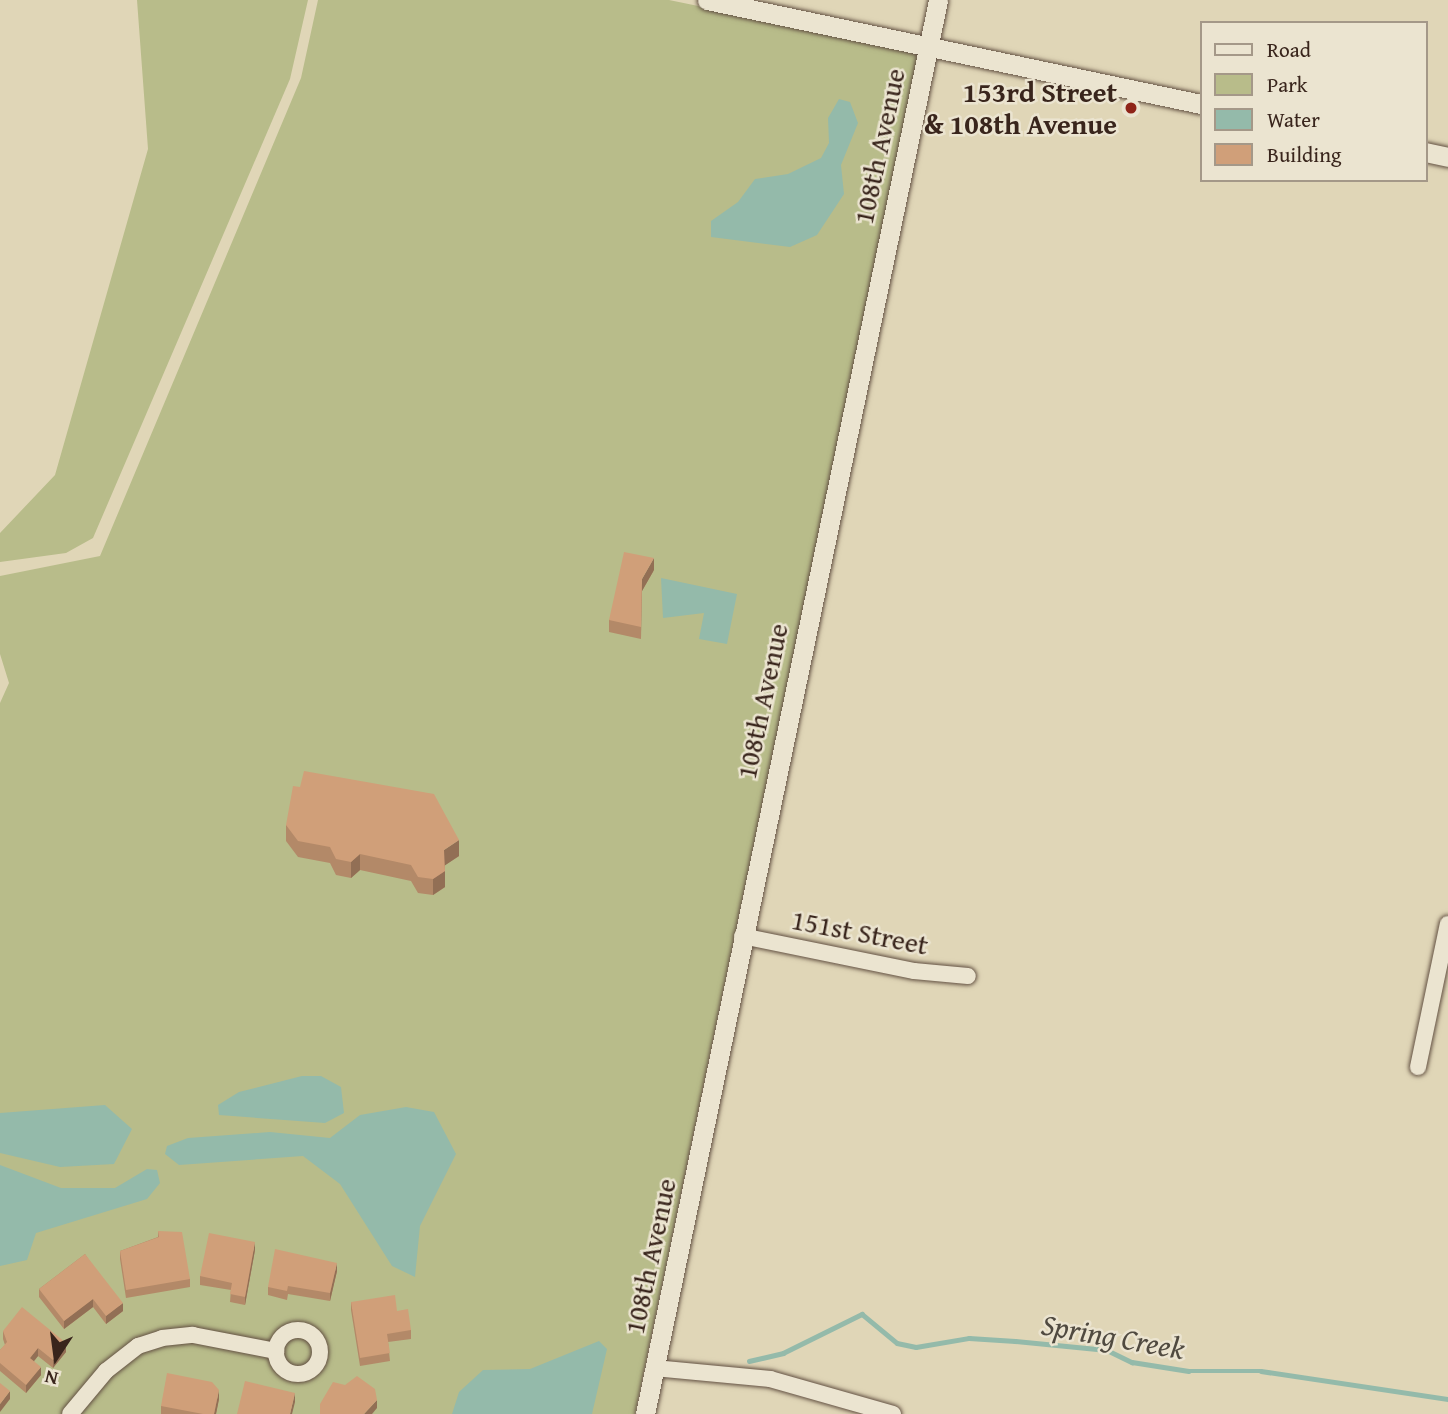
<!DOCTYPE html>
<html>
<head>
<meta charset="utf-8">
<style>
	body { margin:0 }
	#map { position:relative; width:1448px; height:1414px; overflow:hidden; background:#e0d6b7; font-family:"Gentium Book Plus",serif }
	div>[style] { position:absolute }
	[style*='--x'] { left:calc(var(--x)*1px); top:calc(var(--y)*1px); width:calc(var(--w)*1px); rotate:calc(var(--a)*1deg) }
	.green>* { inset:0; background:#b8bc8a }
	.water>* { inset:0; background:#94baaa }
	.stream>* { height:4.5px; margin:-2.25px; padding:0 2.25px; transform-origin:2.25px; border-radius:2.25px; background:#94baaa }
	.roads { filter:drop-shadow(0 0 2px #635143) drop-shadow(0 0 2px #635143) }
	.minor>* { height:16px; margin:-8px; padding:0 8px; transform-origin:8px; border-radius:8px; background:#ebe4d0 }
	.minor>.ring { margin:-8px; padding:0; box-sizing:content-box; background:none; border:16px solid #ebe4d0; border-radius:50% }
	.tertiary>* { height:19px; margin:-9.5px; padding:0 9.5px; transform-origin:9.5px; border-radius:9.5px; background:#ebe4d0 }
	.wall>* { inset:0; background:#b38968 }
	.shaded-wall>* { inset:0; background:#926f55 }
	.building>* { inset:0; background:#d09f79 }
	.dots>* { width:19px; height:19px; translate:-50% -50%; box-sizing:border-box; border:4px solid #ebe4d0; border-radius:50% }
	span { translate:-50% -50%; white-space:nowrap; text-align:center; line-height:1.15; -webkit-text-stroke:5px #ebe4d0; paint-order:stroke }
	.poi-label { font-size:28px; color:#39251c; font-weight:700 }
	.right { translate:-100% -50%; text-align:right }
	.street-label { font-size:28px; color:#39251c }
	.water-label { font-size:30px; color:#504a40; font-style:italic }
	.legend { position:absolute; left:1200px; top:21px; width:228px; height:161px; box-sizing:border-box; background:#ebe4d0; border:2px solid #a49888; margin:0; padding:9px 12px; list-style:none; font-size:21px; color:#39251c }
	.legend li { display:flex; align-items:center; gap:14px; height:35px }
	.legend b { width:35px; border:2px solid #a49888 }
	.north { position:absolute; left:21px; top:1323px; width:70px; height:70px; -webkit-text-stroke:5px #ebe4d0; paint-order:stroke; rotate:193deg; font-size:19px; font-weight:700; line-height:28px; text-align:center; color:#39251c }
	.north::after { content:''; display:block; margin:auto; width:24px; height:32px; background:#39251c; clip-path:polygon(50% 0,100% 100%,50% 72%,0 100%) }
</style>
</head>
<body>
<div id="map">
	<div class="green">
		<i style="clip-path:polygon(137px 0,308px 0,290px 79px,93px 538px,66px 553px,0 562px,0 533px,55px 475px,148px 149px)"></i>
		<i style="clip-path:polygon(318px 0,669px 0,919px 51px,635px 1414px,0 1414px,0 703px,9px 683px,0 654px,0 576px,100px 556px,301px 78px)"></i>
	</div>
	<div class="water">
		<i style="clip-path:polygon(839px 99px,850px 102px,858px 123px,841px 165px,844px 194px,817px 235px,790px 247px,711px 237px,711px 221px,738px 202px,755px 179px,788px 174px,821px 158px,829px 143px,828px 118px)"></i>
		<i style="clip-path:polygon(661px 578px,737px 594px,727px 644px,699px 639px,704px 613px,663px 618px)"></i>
		<i style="clip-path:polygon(302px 1076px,321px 1076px,341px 1087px,344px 1113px,325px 1123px,219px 1115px,218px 1105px,239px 1092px)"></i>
		<i style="clip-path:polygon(105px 1105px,132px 1129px,114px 1164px,60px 1167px,0 1153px,0 1113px)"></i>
		<i style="clip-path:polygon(406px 1107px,434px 1112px,456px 1154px,420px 1226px,415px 1277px,392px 1266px,340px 1184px,303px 1156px,179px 1165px,165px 1154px,167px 1146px,188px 1138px,270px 1132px,330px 1138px,360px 1115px)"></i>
		<i style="clip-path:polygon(0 1165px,61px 1188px,115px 1188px,147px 1169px,157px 1170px,160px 1183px,147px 1199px,36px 1233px,27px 1260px,0 1266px)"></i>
		<i style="clip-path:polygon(599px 1341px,607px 1349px,592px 1414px,452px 1414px,459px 1392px,483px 1370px,530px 1369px)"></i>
	</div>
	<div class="stream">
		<i style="--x:749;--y:1361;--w:35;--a:-13"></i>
		<i style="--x:783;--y:1353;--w:88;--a:-26.3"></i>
		<i style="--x:862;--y:1314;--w:45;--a:39.6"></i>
		<i style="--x:897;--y:1343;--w:19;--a:12"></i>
		<i style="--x:916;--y:1347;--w:54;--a:-9.6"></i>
		<i style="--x:969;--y:1338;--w:46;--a:3.7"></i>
		<i style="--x:1015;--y:1341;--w:92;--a:5.6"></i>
		<i style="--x:1107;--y:1350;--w:28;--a:26"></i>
		<i style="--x:1132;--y:1362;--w:57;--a:9.1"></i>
		<i style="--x:1188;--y:1371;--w:73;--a:0"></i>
		<i style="--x:1261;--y:1371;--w:189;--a:8.5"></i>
	</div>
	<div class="roads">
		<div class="minor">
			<i style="--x:742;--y:936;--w:176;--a:11.5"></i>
			<i style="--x:914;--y:971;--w:54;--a:5.3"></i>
			<i style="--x:1418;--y:1067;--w:146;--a:-78.2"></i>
			<i class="ring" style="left:276px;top:1330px;width:28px;height:28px"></i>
			<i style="--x:654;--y:1368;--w:117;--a:5.4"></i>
			<i style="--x:770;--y:1379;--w:128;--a:15.9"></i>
			<i style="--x:70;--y:1414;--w:56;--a:-50.1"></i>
			<i style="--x:106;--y:1371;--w:41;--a:-38"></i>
			<i style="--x:138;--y:1346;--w:25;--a:-18"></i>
			<i style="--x:162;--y:1338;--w:31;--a:-6"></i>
			<i style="--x:193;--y:1335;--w:85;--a:10.9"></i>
		</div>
		<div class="tertiary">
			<i style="--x:707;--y:0;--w:505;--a:11.89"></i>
			<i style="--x:1425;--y:152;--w:24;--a:12"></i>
			<i style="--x:645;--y:1414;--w:1444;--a:-78.29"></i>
		</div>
	</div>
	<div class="wall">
		<i style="clip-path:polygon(654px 570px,642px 591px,641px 639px,609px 632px,609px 620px)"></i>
		<i style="clip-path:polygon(286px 825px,459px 856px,445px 865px,445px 887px,433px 895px,418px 893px,411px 881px,360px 870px,351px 878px,336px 875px,330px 863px,298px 857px,286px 841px)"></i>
		<i style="clip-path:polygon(158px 1231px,190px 1279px,190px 1287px,126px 1298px,120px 1259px,120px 1251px,158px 1237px)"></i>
		<i style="clip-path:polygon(255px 1250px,245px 1305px,230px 1302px,231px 1290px,200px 1285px,200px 1276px)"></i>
		<i style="clip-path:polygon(85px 1254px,123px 1311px,106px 1324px,93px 1307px,64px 1329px,39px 1297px,39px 1289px)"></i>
		<i style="clip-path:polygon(337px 1271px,330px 1301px,288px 1294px,287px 1300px,268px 1295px,268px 1287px)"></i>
		<i style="clip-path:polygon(351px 1302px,397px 1311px,411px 1330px,411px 1339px,388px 1342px,390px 1361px,360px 1366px,351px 1310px)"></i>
		<i style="clip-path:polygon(3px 1331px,66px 1352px,53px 1368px,38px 1356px,34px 1361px,41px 1375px,26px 1393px,0 1371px,0 1350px,5px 1345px,3px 1339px)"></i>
		<i style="clip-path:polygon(219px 1399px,216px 1414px,161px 1414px,161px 1406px)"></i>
	</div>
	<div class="shaded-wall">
		<i style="clip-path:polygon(654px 558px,654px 570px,642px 591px,641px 639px,642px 579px)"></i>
		<i style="clip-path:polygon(459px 840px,459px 856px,444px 866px,444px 850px)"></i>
		<i style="clip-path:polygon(360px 854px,360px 870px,351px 878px,351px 862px)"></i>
		<i style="clip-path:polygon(445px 871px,445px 887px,433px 895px,433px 879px)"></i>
		<i style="clip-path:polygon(255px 1242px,255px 1250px,245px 1305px,245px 1297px)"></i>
		<i style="clip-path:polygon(337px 1263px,337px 1271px,330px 1301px,330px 1293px)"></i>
		<i style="clip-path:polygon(93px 1299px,93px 1307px,64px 1329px,64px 1321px)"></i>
		<i style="clip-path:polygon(123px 1303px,123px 1311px,106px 1324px,106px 1316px)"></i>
		<i style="clip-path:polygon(66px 1343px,66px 1352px,53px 1368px,53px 1360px)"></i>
		<i style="clip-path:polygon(38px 1348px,38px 1356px,30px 1366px,30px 1358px)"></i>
		<i style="clip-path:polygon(41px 1367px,41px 1375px,26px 1393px,26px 1385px)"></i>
		<i style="clip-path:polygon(219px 1390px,219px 1399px,216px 1414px,214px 1414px)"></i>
		<i style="clip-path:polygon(10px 1391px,10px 1399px,0 1412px,0 1404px)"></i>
		<i style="clip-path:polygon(295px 1393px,295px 1402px,292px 1414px,290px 1414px)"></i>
		<i style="clip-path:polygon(377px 1400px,377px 1408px,372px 1414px,364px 1414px)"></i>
	</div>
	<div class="building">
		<i style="clip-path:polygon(624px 552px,654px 558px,642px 579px,641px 627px,609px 620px)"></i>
		<i style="clip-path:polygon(304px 771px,434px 794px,459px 840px,444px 850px,445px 871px,433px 879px,418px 877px,411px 865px,360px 854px,351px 862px,336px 859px,330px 847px,298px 841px,286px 825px,293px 786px,300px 787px)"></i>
		<i style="clip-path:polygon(158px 1231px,182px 1232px,190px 1279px,126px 1290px,120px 1251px,159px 1237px)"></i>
		<i style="clip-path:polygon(209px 1233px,255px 1242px,245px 1297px,230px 1294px,232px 1283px,200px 1276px)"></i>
		<i style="clip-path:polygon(275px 1249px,337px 1263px,330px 1293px,288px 1286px,287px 1291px,268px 1287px)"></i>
		<i style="clip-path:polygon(85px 1254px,123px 1303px,106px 1316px,93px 1299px,64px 1321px,39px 1289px)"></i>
		<i style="clip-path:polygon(395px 1295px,397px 1311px,408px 1309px,411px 1330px,387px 1334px,390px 1353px,360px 1358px,351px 1302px)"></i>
		<i style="clip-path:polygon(22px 1307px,66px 1343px,53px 1360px,38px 1348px,30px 1358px,41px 1367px,26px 1385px,0 1363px,0 1350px,7px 1342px,3px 1331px)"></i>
		<i style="clip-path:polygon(167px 1373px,212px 1382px,219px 1390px,214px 1414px,203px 1414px,161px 1406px)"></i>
		<i style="clip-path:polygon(357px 1376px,375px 1389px,377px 1400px,364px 1414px,320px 1414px,320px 1404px,333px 1382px,345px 1385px)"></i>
		<i style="clip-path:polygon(245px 1381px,295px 1393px,290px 1414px,237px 1414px)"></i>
		<i style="clip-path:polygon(0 1383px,10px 1391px,0 1404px)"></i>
	</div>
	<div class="dots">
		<i style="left:1131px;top:108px;background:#8f2418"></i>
	</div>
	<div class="poi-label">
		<span class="right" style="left:1117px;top:108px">153rd Street<br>&amp; 108th Avenue</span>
	</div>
	<div class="street-label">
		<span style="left:879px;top:146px;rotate:-78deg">108th Avenue</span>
		<span style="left:762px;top:701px;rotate:-78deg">108th Avenue</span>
		<span style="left:860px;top:932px;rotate:11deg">151st Street</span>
		<span style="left:650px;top:1256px;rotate:-78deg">108th Avenue</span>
	</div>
	<div class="water-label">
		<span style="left:1113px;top:1336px;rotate:10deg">Spring Creek</span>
	</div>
	<ul class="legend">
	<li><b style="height:9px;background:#ebe4d0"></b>Road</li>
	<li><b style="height:19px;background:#b8bc8a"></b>Park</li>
	<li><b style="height:19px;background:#94baaa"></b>Water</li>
	<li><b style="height:19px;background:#d09f79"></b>Building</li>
	</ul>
	<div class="north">N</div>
</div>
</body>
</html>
